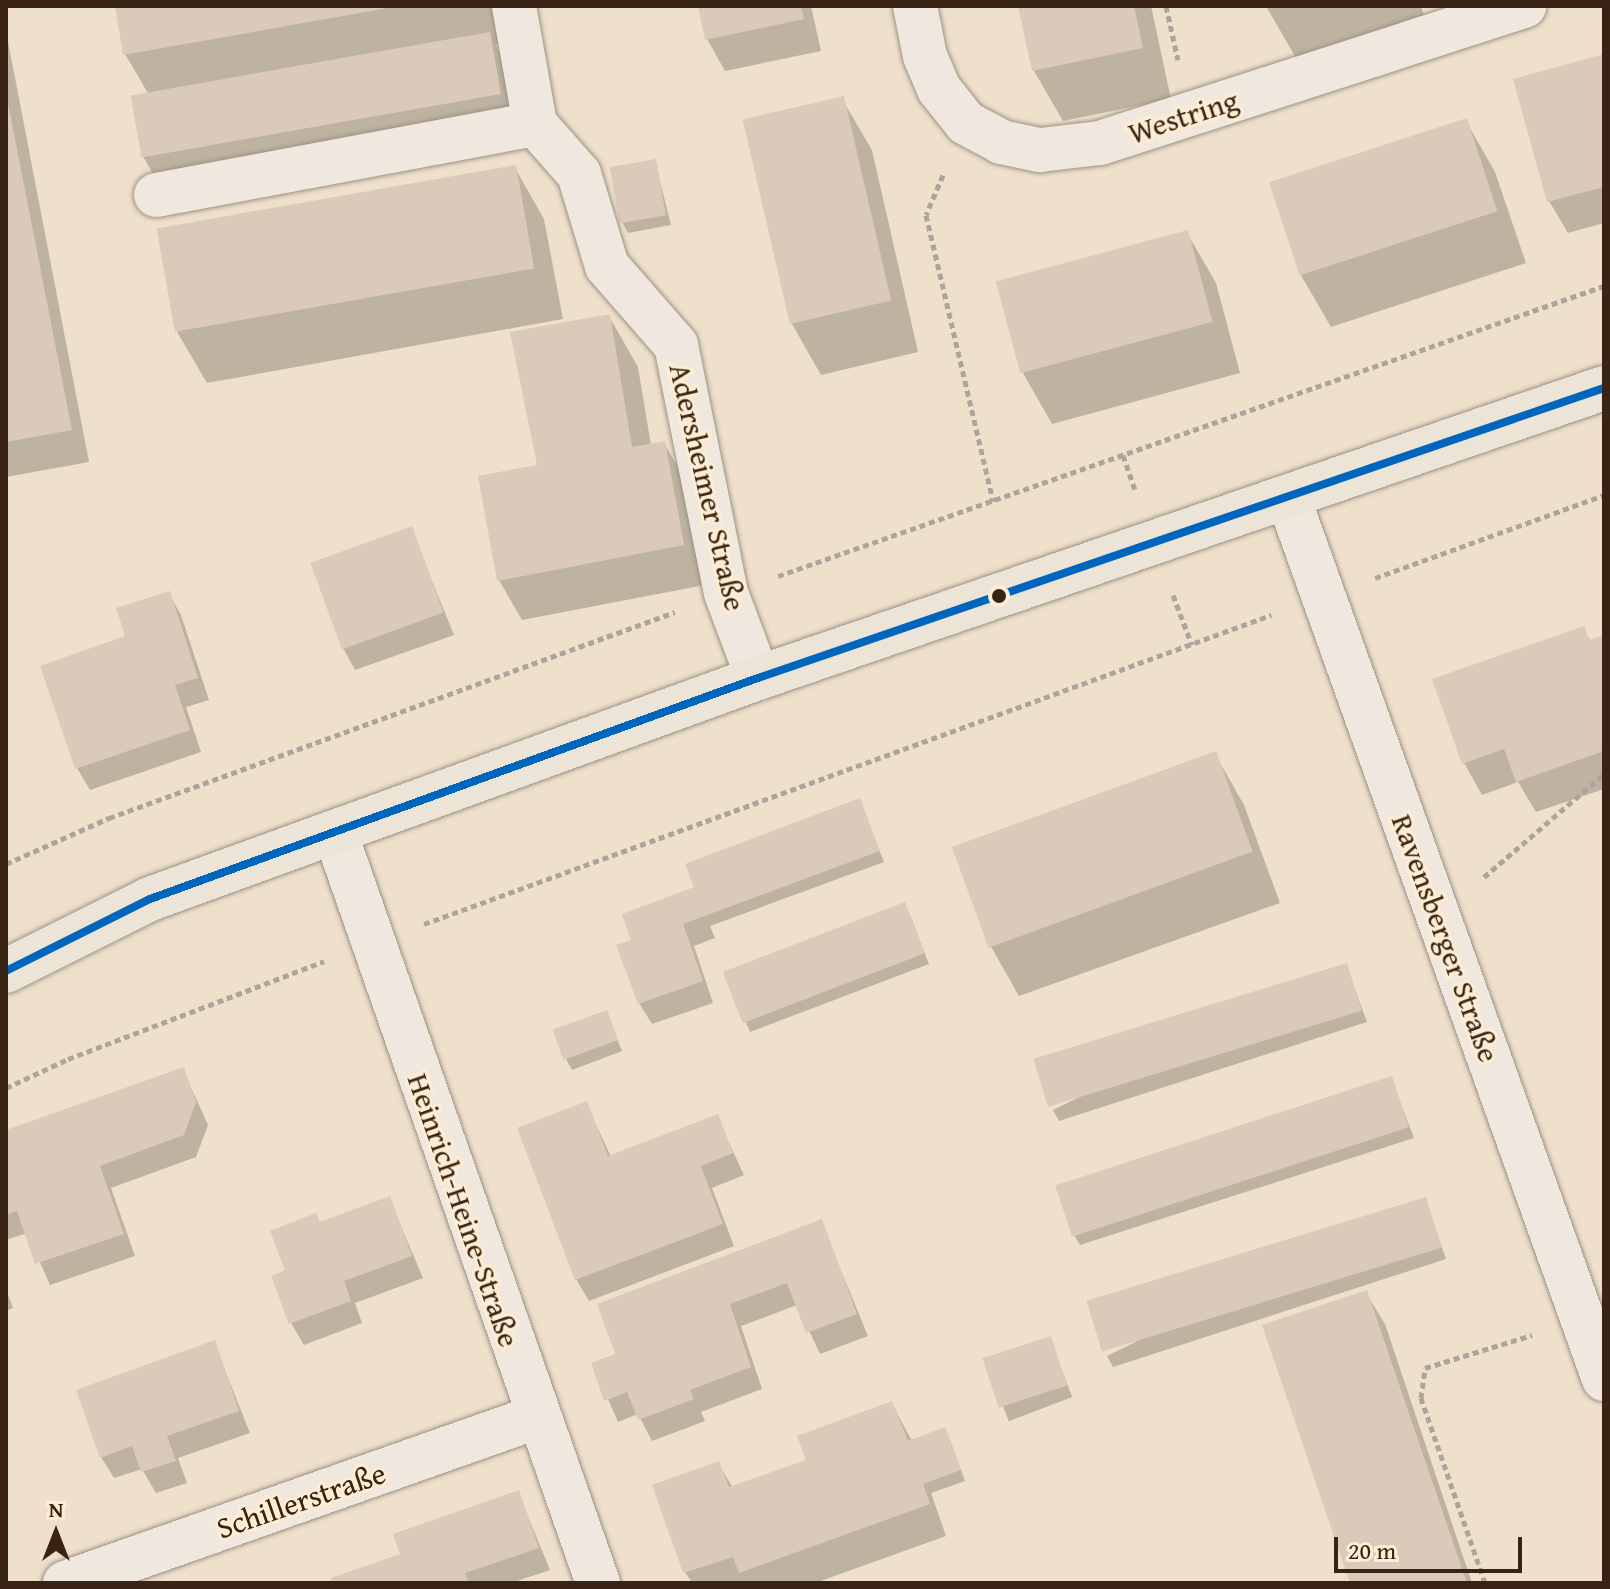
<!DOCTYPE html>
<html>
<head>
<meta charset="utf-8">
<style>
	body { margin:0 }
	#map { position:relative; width:1610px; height:1589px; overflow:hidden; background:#eee0ca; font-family:"Gentium Book Plus",serif }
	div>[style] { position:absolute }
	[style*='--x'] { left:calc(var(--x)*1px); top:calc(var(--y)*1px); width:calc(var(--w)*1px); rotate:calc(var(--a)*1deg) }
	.shadow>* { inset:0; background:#0003; transform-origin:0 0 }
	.building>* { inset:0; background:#dbc9ba; transform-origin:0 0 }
	.path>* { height:5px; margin-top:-2.5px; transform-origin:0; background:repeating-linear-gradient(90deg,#ada59c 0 6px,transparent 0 10px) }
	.roads { filter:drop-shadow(0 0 2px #9d9285) drop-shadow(0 0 2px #9d9285) }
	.minor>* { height:44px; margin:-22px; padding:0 22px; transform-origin:22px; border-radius:22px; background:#f0e8de }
	.major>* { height:44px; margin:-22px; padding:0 22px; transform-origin:22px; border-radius:22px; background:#ede4d8 }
	.bus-1>* { height:8px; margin:-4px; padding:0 4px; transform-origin:4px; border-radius:4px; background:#0065bd }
	.dots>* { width:22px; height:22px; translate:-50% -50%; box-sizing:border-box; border:4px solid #feedd3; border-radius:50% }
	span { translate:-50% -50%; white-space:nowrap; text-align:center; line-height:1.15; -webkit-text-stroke:6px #feedd3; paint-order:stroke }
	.street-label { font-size:30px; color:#382314 }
	.frame { position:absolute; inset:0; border:8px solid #382314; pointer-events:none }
	.north { position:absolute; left:16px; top:1493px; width:80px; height:80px; -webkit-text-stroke:6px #feedd3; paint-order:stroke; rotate:0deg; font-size:22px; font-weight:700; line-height:32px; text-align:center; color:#382314 }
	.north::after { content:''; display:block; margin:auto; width:28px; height:36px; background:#382314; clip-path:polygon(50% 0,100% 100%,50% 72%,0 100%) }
	.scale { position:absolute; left:1334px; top:1537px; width:188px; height:36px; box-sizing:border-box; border:4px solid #382314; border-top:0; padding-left:10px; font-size:24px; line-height:28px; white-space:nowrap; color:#382314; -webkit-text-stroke:6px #feedd3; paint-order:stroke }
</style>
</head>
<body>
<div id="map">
	<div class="shadow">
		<i style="clip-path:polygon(117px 6px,510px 6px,516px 40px,495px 44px,507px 65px,518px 126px,162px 190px,144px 158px,149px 95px,125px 54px)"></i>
		<i style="clip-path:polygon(700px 6px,811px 6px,821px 51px,725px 71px,707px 39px)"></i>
		<i style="clip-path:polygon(1020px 6px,1151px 6px,1171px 99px,1063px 121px,1034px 71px)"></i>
		<i style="clip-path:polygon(1266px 6px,1421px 6px,1425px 20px,1296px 58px)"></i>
		<i style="clip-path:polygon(6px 31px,89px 462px,6px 477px)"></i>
		<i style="clip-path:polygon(1604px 56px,1604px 223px,1568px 233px,1549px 201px)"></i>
		<i style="clip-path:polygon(842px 99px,872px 150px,918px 352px,821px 375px,792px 324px,746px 121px)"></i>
		<i style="clip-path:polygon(1466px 121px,1495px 172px,1526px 263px,1331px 327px,1302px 277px,1271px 185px)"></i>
		<i style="clip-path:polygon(655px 161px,671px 225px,628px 233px,622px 222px)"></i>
		<i style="clip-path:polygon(515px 168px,544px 219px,563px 319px,207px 383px,177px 332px)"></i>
		<i style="clip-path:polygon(1187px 233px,1216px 283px,1240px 373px,1052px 424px,1023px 373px)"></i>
		<i style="clip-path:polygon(609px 316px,638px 367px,651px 445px,664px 443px,687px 483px,705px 585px,522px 620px,499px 580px,540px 466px)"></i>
		<i style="clip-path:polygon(411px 529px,454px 635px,355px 670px,343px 648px)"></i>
		<i style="clip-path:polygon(169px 594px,181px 615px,209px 700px,186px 707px,201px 752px,90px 790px,77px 768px,43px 667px,127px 638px)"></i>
		<i style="clip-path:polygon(1583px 628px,1591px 642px,1604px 637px,1604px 789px,1536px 812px,1518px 782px,1482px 795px,1464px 763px)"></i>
		<i style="clip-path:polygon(1215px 754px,1244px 805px,1280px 903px,1019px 996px,990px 945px)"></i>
		<i style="clip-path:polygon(859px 801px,884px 862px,710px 926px,715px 938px,694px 946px,713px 1003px,652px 1024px,639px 1003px,634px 941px)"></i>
		<i style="clip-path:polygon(910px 915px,929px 964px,750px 1032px,725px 972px)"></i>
		<i style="clip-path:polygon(1346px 965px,1367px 1022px,1059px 1121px,1053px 1110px)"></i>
		<i style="clip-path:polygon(606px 1012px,622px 1051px,572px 1070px,566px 1059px)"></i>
		<i style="clip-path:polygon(183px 1070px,208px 1125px,196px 1157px,111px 1188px,135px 1256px,50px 1285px,27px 1233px,6px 1240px,6px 1132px)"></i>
		<i style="clip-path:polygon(1391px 1078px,1414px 1138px,1080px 1245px,1074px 1235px)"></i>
		<i style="clip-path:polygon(586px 1103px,611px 1157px,717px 1117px,744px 1175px,712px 1188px,734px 1246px,589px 1301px,576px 1279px)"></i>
		<i style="clip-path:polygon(389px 1198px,423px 1278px,355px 1303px,362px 1323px,304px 1345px,291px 1323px,288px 1272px,321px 1224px)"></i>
		<i style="clip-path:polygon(1425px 1199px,1446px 1259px,1113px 1367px,1107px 1356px)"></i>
		<i style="clip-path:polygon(821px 1222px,868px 1336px,820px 1354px,797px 1305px,741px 1326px,762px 1389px,701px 1412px,705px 1421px,652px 1441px,638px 1414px,618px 1422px,593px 1365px,618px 1355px)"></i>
		<i style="clip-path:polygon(6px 1289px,13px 1308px,6px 1311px)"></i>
		<i style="clip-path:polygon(1366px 1293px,1385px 1324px,1472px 1583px,1352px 1583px)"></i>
		<i style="left:1050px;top:1339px;width:62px;height:68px;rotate:69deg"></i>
		<i style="clip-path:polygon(214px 1343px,250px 1433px,178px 1458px,187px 1483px,156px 1493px,142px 1469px,114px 1478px,101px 1457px)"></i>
		<i style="clip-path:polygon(892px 1404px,912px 1441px,944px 1430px,950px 1440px,965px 1481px,931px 1493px,946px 1536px,815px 1583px,692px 1583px,685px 1572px,718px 1463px,733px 1488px,808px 1461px)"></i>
		<i style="clip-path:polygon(518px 1492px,550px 1570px,511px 1583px,335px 1583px,403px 1555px)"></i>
	</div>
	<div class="building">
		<i style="clip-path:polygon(115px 6px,387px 6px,388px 8px,123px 55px)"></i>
		<i style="clip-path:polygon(698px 6px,801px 6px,804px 19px,705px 40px)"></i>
		<i style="clip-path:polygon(1018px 6px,1134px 6px,1143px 48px,1032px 71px)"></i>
		<i style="left:490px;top:32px;width:63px;height:365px;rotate:80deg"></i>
		<i style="clip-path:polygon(1604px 54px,1604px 187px,1547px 202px,1513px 79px)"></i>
		<i style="clip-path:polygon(6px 93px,72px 430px,6px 442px)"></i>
		<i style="left:844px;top:96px;width:210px;height:104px;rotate:77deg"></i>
		<i style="left:1467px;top:118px;width:98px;height:208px;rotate:72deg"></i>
		<i style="left:656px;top:159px;width:57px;height:47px;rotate:80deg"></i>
		<i style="left:516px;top:165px;width:105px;height:365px;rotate:80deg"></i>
		<i style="left:1188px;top:230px;width:95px;height:199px;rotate:75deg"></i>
		<i style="clip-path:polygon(610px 314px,632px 447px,665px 441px,684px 545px,497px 581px,478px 476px,537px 465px,510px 332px)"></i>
		<i style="left:412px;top:526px;width:92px;height:108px;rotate:70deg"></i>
		<i style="clip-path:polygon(170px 591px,198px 678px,175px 685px,190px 730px,75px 769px,40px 666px,125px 636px,116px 608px)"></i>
		<i style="clip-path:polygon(1584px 626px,1589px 640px,1604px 635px,1604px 751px,1516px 782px,1504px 749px,1462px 764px,1432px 679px)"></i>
		<i style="left:1216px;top:751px;width:107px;height:281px;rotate:70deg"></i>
		<i style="clip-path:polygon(860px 798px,880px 851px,683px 924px,703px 981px,638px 1004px,616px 945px,631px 940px,622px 914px,694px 887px,685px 864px)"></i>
		<i style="left:905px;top:902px;width:55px;height:195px;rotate:69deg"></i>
		<i style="left:1347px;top:963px;width:50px;height:328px;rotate:73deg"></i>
		<i style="left:607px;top:1010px;width:32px;height:58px;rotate:70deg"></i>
		<i style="clip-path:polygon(184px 1067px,196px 1102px,184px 1135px,100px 1166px,124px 1234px,35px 1264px,17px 1211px,6px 1215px,6px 1130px)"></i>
		<i style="left:1392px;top:1076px;width:54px;height:354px;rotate:72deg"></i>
		<i style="clip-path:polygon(587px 1101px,608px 1156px,718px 1114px,733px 1153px,701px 1166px,723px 1224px,575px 1280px,517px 1128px)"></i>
		<i style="clip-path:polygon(390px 1196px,412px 1256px,344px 1281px,351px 1301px,289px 1324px,271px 1276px,285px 1270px,270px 1231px,316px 1213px,320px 1222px)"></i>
		<i style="left:1426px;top:1197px;width:53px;height:355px;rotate:73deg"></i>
		<i style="clip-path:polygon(822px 1219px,857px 1314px,806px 1333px,787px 1283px,730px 1304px,751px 1367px,690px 1390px,694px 1399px,638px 1420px,627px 1392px,604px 1401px,591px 1363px,615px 1354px,597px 1304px)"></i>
		<i style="clip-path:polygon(1367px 1290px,1430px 1475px,1467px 1583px,1350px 1583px,1262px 1325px)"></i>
		<i style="left:1051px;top:1336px;width:52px;height:72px;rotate:72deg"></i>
		<i style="clip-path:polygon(215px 1340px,239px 1411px,167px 1436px,176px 1461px,141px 1472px,132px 1446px,100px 1458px,76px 1390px)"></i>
		<i style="clip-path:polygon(892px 1401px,908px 1441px,945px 1427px,961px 1470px,923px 1484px,930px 1504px,739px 1573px,733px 1557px,683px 1573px,652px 1485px,719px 1461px,729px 1487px,806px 1460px,797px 1436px)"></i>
		<i style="clip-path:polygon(519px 1490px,539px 1548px,465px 1573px,469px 1583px,332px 1583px,331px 1578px,400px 1554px,393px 1534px)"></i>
	</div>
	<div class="path">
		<i style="--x:1166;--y:6;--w:55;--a:77.5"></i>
		<i style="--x:943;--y:175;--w:43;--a:113"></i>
		<i style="--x:926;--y:215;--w:294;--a:76.8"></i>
		<i style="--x:1123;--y:455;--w:39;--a:71"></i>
		<i style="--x:778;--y:576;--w:875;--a:-19.35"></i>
		<i style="--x:1375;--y:578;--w:244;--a:-19.9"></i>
		<i style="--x:1173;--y:595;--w:53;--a:69.2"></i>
		<i style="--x:6;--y:864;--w:113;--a:-24.1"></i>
		<i style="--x:109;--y:818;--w:602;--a:-20"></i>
		<i style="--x:1484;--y:877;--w:158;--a:-40.6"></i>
		<i style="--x:424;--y:924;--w:902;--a:-20.04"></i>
		<i style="--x:6;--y:1088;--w:68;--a:-25.1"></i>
		<i style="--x:68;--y:1059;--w:274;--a:-20.9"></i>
		<i style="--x:1485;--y:1583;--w:196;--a:-109.1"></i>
		<i style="--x:1421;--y:1398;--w:30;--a:-82"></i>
		<i style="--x:1425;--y:1368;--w:112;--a:-17.1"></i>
	</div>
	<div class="roads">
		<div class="minor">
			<i style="--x:514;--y:6;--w:120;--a:79.9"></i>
			<i style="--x:535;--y:124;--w:67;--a:48.7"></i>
			<i style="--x:579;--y:174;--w:96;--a:73.1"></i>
			<i style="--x:607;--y:266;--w:105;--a:48.9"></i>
			<i style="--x:676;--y:345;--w:253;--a:78.6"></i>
			<i style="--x:726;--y:593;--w:91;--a:69.4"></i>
			<i style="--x:915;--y:6;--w:51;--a:78.7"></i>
			<i style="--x:925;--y:56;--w:36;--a:67"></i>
			<i style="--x:939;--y:89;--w:43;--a:51.5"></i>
			<i style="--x:966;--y:123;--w:40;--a:28"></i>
			<i style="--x:1001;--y:142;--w:40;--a:12"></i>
			<i style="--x:1040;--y:150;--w:60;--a:-6.7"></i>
			<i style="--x:1100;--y:143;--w:446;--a:-17.9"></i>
			<i style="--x:156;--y:195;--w:386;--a:-10.6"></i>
			<i style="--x:1288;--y:497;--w:937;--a:70.29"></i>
			<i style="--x:336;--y:835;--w:793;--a:70.7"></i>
			<i style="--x:65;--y:1583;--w:499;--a:-19.4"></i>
		</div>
		<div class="major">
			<i style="--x:6;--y:971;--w:161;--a:-26.6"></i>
			<i style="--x:150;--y:899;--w:647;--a:-19.98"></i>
			<i style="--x:758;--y:678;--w:894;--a:-18.92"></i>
		</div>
	</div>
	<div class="bus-1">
		<i style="--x:6;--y:971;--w:161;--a:-26.6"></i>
		<i style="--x:150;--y:899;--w:647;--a:-19.98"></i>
		<i style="--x:758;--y:678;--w:894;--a:-18.92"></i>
	</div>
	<div class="dots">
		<i style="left:999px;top:596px;background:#382314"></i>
	</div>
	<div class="street-label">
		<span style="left:1183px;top:116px;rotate:-18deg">Westring</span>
		<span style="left:708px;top:487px;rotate:77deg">Adersheimer Straße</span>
		<span style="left:1446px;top:938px;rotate:70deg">Ravensberger Straße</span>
		<span style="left:464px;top:1210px;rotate:71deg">Heinrich-Heine-Straße</span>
		<span style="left:301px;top:1500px;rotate:-19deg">Schillerstraße</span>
	</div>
	<div class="frame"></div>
	<div class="north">N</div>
	<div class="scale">20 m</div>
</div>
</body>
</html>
